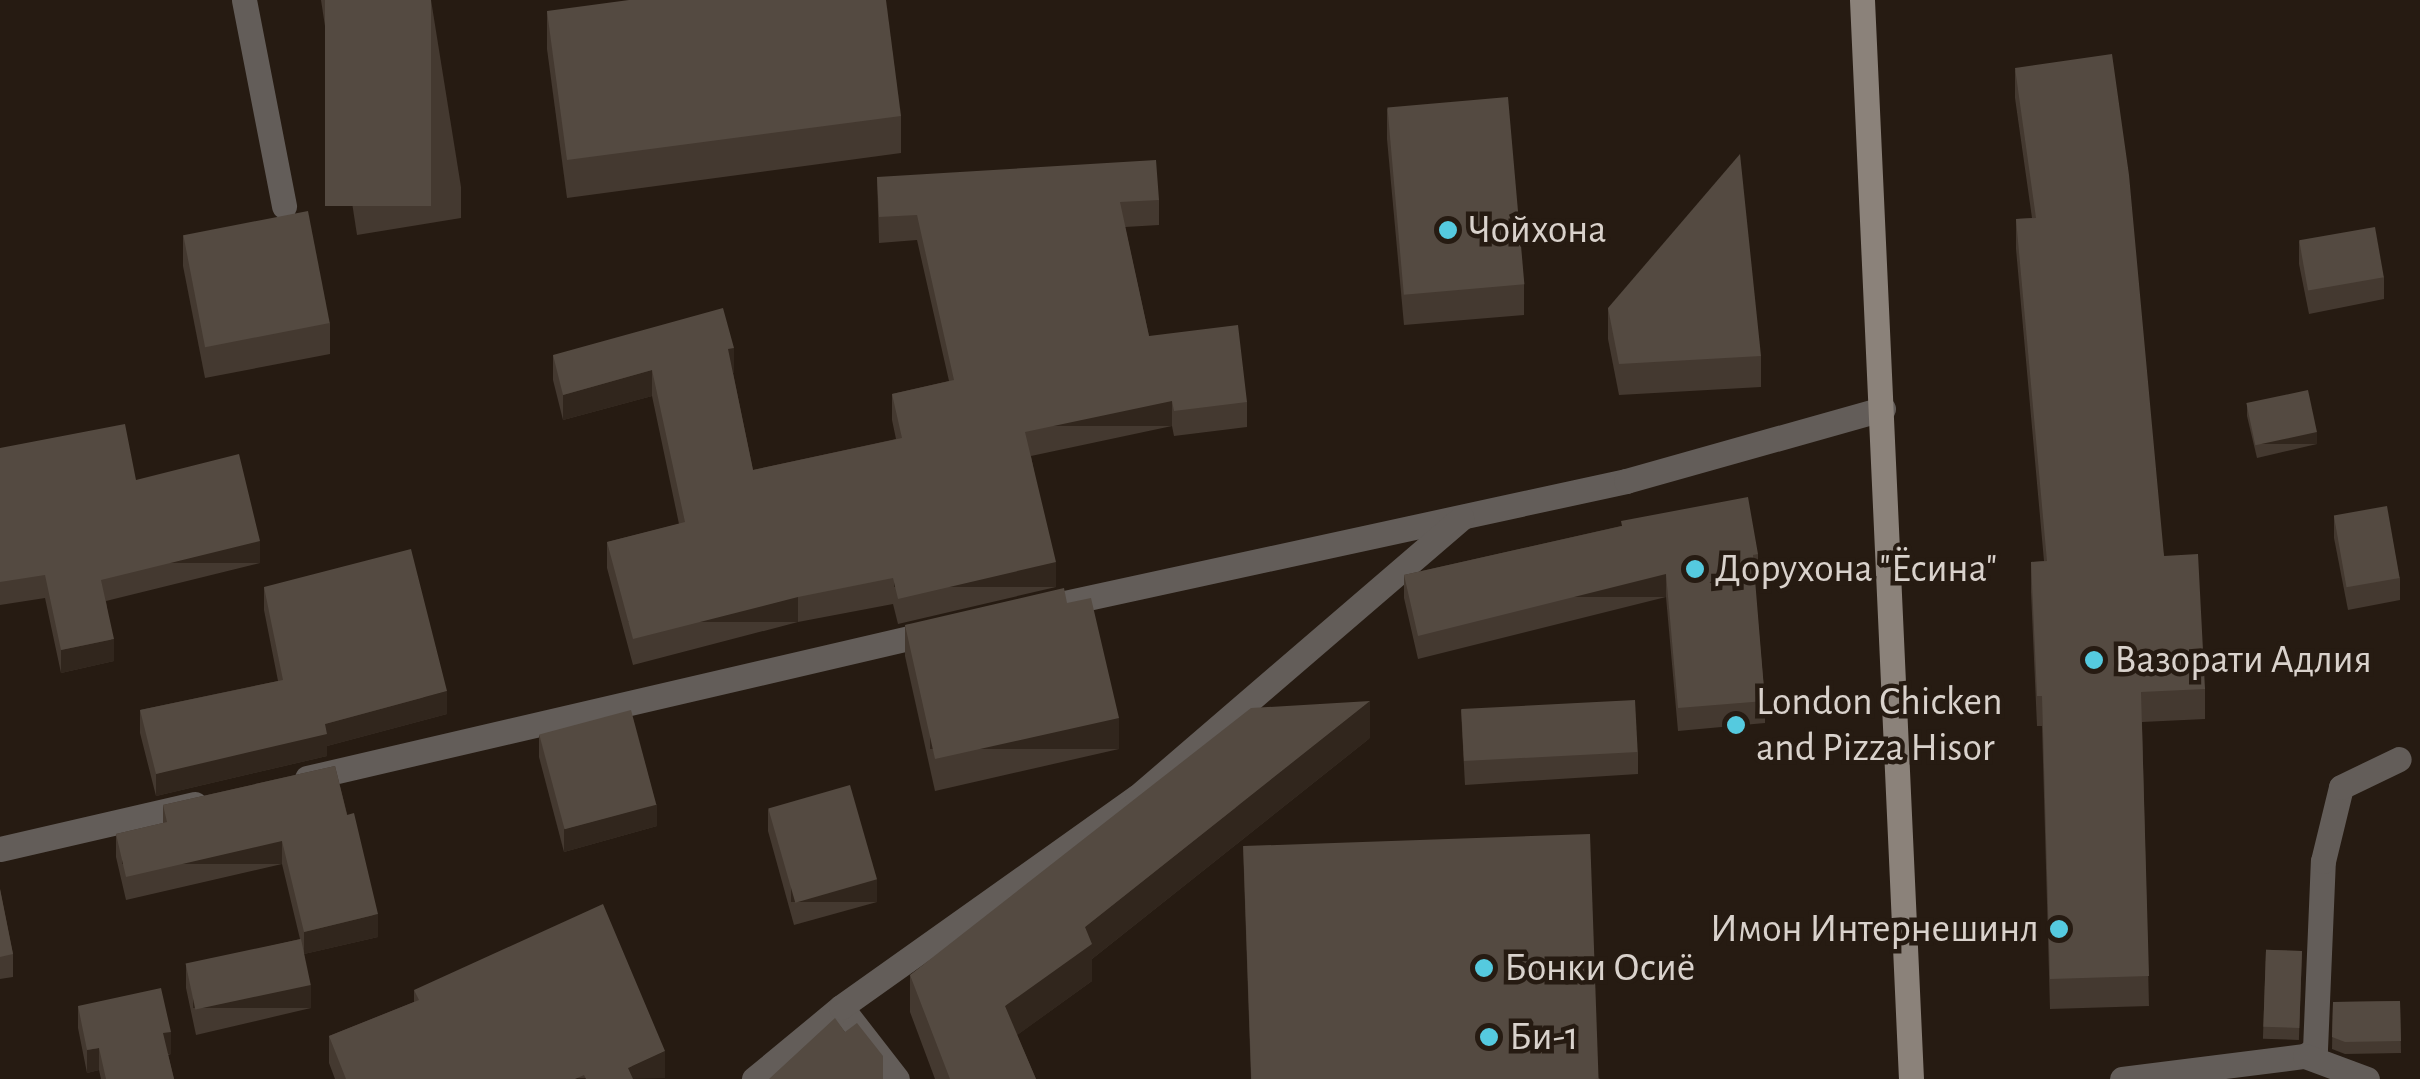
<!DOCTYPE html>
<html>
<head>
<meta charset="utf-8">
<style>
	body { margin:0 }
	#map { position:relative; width:2420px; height:1079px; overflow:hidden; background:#261b12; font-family:"Alegreya Sans",sans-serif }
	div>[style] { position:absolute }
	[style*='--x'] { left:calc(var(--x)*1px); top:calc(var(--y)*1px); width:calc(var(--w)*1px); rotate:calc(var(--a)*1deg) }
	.street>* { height:25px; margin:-12.5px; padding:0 12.5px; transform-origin:12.5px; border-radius:12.5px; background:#635d59 }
	.secondary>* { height:25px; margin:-12.5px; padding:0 12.5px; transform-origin:12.5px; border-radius:12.5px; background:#8b827a }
	.wall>* { inset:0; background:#443930; transform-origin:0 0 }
	.shaded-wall>* { inset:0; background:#31261d; transform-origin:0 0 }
	.building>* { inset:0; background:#544a41; transform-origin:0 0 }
	.dots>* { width:28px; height:28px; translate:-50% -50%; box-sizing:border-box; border:5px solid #261b12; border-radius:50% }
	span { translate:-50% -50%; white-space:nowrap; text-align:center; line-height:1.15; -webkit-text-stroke:9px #261b12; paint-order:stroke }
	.poi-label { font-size:40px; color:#d9d2cc }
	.left { translate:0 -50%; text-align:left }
	.right { translate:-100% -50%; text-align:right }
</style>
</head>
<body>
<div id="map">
	<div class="street">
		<i style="--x:244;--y:0;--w:210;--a:79"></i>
		<i style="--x:1037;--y:609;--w:603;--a:-12.26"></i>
		<i style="--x:1626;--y:481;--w:267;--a:-15.7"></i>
		<i style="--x:307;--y:778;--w:645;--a:-13.09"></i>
		<i style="--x:0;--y:849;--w:200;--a:-13"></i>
		<i style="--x:841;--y:1007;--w:91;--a:52.1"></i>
		<i style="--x:2305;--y:1056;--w:12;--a:-35"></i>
		<i style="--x:2315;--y:1049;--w:188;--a:-87.6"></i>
		<i style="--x:2323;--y:861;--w:76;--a:-76.3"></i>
		<i style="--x:2341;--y:787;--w:64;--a:-25.8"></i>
		<i style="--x:754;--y:1079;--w:113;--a:-39.6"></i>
		<i style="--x:841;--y:1007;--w:363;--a:-35.4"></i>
		<i style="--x:1137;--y:797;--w:428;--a:-40.7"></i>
		<i style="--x:2122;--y:1079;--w:184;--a:-7.2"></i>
		<i style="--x:2305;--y:1056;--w:66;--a:20.4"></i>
	</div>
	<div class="secondary">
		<i style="--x:1862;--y:0;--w:1080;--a:87.4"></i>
	</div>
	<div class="wall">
		<i style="clip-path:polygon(321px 0,431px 0,461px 187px,461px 218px,357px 235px)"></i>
		<i style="clip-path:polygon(547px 11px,901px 116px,901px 153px,567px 198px,547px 49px)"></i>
		<i style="clip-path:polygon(2015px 68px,2205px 689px,2205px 719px,2142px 722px,2149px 1006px,2050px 1009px,2042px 726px,2037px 726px,2031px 592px,2031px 562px,2044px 561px,2016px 249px,2016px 219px,2032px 218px,2015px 98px)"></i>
		<i style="clip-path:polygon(1387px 108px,1524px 284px,1524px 315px,1404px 325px,1387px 139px)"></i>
		<i style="clip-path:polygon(877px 177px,1159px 200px,1159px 225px,1125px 227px,1149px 336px,1247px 402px,1247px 427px,1174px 436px,1172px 426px,1031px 456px,1056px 587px,898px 624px,893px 604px,798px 622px,633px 665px,607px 568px,607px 542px,679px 524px,652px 396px,563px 420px,553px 380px,553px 355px,734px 373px,733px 373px,753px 470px,896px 439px,892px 420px,892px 394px,949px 381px,917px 240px,879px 243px)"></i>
		<i style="clip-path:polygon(183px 235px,330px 323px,330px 354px,205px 378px,183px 266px)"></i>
		<i style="clip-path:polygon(2299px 241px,2384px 277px,2384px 299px,2309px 314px,2299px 264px)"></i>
		<i style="clip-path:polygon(1608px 308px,1761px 356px,1761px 387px,1619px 395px,1608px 339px)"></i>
		<i style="clip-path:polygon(2247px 404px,2317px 444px,2257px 458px,2247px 416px)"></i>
		<i style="clip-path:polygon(0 448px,136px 480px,260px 563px,106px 601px,114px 661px,61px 673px,45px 598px,0 605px)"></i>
		<i style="clip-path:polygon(2334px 516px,2400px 578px,2400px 600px,2348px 610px,2334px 538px)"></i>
		<i style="clip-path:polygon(1621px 526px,1758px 554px,1758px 576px,1754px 577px,1765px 701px,1765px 723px,1678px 731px,1666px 597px,1418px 659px,1404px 598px,1404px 575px)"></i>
		<i style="clip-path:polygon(264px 587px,447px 714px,327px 746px,327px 756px,156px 796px,140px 733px,140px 710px,278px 681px,264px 610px)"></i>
		<i style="clip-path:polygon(1067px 603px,1119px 749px,935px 791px,905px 656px,905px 625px)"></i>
		<i style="clip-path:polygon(1461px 710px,1638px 752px,1638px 774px,1465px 785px)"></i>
		<i style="clip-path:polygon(539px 735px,657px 826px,564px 852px,539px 757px)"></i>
		<i style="clip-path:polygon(1370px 738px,1092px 959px,1092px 981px,1017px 1035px,1036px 1079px,935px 1079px,910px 1012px,910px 975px)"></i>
		<i style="clip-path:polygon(335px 766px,378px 937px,304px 954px,311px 1008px,196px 1035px,186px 988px,186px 966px,300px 939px,282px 864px,126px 900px,116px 857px,116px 834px,163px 823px,163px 805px)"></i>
		<i style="clip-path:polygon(768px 809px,877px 902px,794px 925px,768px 831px)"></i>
		<i style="clip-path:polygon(1243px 846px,1600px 1079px,1251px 1079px)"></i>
		<i style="clip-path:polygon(0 889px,13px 954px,13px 977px,0 979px)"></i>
		<i style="left:2302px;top:951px;width:89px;height:36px;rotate:92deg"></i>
		<i style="clip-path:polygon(414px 990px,665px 1078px,335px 1079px,329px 1063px,329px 1036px,414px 1002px)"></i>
		<i style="clip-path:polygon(2400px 1001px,2401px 1053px,2345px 1054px,2332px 1049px,2333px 1002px)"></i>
		<i style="clip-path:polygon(78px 1006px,171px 1054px,168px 1055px,174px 1079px,101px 1079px,99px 1070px,87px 1073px,78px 1028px)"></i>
	</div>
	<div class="shaded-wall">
		<i style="left:734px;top:348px;width:25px;height:6px;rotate:90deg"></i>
		<i style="clip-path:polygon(652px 370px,652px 396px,563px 420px,563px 395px)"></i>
		<i style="left:1172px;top:401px;width:25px;height:150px;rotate:90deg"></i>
		<i style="left:2317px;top:432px;width:12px;height:62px;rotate:90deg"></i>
		<i style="left:260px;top:541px;width:22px;height:164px;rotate:90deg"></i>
		<i style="left:1056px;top:562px;width:25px;height:162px;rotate:90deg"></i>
		<i style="left:1666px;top:574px;width:23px;height:256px;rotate:90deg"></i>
		<i style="left:798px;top:597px;width:25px;height:170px;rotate:90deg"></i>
		<i style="clip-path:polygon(114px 639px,114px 661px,61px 673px,61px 650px)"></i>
		<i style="clip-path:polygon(447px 691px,447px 714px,327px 746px,327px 756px,156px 796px,156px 774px,325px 724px)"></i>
		<i style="clip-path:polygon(1370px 701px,1370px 738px,1092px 959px,1092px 981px,1005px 1044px,1005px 1006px,1085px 927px)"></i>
		<i style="left:1119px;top:718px;width:31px;height:189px;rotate:90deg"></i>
		<i style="clip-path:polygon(657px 804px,657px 826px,564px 852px,564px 829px)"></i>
		<i style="left:282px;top:841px;width:23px;height:160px;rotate:90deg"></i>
		<i style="left:877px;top:879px;width:23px;height:86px;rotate:90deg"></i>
		<i style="clip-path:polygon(378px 914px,378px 937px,304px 954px,304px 932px)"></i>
		<i style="left:311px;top:985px;width:23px;height:118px;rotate:90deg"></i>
		<i style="left:171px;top:1032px;width:22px;height:8px;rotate:90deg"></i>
		<i style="clip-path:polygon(99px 1048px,99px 1070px,87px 1073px,87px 1050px)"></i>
		<i style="clip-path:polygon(665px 1051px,665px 1078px,628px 1079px,628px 1068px)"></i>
	</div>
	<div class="building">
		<i style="left:325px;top:0;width:106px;height:206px"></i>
		<i style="clip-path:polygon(629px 0,886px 0,901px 116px,567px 160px,547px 11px)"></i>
		<i style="clip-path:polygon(2112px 54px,2129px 175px,2164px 556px,2198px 554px,2205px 689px,2141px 692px,2149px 976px,2050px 979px,2042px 696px,2037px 696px,2031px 562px,2047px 561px,2016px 219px,2036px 218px,2015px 68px)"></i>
		<i style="left:1508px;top:97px;width:188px;height:121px;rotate:85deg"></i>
		<i style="clip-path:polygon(1740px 154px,1761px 356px,1619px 364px,1608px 308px)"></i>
		<i style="clip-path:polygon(1156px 160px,1159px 200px,1120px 202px,1149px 336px,1238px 325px,1247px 402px,1174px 411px,1172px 401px,1025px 432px,1056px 562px,898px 599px,893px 578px,798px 597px,633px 639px,607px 542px,685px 522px,652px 370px,563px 395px,553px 355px,723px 308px,734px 348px,728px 349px,753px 470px,902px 438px,892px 394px,954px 380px,917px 215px,879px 217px,877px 177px)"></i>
		<i style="left:308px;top:211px;width:114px;height:127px;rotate:79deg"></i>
		<i style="left:2375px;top:227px;width:51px;height:77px;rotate:80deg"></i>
		<i style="left:2308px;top:390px;width:43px;height:63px;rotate:78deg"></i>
		<i style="clip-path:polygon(125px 424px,136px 480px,239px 454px,260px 541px,101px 580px,114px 639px,61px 650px,45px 575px,0 582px,0 448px)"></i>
		<i style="clip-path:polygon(1748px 497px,1758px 554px,1753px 555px,1765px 701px,1678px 708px,1666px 574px,1418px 636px,1404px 575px,1622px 526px,1621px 521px)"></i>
		<i style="left:2387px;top:506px;width:73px;height:54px;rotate:80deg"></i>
		<i style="clip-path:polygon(411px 549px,447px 691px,325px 724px,327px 734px,156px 774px,140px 710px,283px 680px,264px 587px)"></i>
		<i style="clip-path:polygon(1064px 588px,1067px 603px,1091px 598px,1119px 718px,935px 759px,905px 625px)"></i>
		<i style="left:1635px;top:700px;width:52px;height:174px;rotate:87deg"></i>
		<i style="clip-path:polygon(1370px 701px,1085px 927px,1092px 944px,1005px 1006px,1036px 1079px,950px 1079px,910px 975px,1251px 708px)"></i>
		<i style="left:631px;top:710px;width:98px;height:95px;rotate:75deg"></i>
		<i style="clip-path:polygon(335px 766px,347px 815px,354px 813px,378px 914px,304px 932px,282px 841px,126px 877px,116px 834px,167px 822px,163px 805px)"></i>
		<i style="left:850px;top:785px;width:98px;height:85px;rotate:74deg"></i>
		<i style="left:1590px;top:834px;width:245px;height:347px;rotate:88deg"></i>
		<i style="clip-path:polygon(0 889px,13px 954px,0 957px)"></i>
		<i style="clip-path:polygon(603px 904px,665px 1051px,628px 1068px,633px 1079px,586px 1079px,584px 1075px,575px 1079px,346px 1079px,329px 1036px,419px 1000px,414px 990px)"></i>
		<i style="left:301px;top:939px;width:47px;height:118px;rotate:78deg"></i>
		<i style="left:2302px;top:951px;width:77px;height:36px;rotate:92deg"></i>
		<i style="clip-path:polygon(161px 988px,171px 1032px,163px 1033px,174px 1079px,106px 1079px,99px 1048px,87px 1050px,78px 1006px)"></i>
		<i style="clip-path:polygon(2400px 1001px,2401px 1041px,2345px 1042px,2332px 1037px,2333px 1002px)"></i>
		<i style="clip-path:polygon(835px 1018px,845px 1032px,857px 1023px,883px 1056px,883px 1079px,769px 1079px)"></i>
	</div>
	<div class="dots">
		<i style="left:1448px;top:230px;background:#55cadf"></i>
		<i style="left:1695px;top:569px;background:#55cadf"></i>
		<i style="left:2094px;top:660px;background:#55cadf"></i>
		<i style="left:1736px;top:725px;background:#55cadf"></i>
		<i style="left:2059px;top:929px;background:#55cadf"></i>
		<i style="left:1484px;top:968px;background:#55cadf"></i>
		<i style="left:1489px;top:1037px;background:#55cadf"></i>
	</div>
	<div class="poi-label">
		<span class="left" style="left:1468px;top:230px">Чойхона</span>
		<span class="left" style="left:1715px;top:569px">Дорухона "Ёсина"</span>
		<span class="left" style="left:2114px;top:660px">Вазорати Адлия</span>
		<span class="left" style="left:1756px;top:725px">London Chicken<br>and Pizza Hisor</span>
		<span class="right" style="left:2039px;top:929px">Имон Интернешинл</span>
		<span class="left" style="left:1504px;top:968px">Бонки Осиё</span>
		<span class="left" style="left:1509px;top:1037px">Би-1</span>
	</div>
</div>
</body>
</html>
